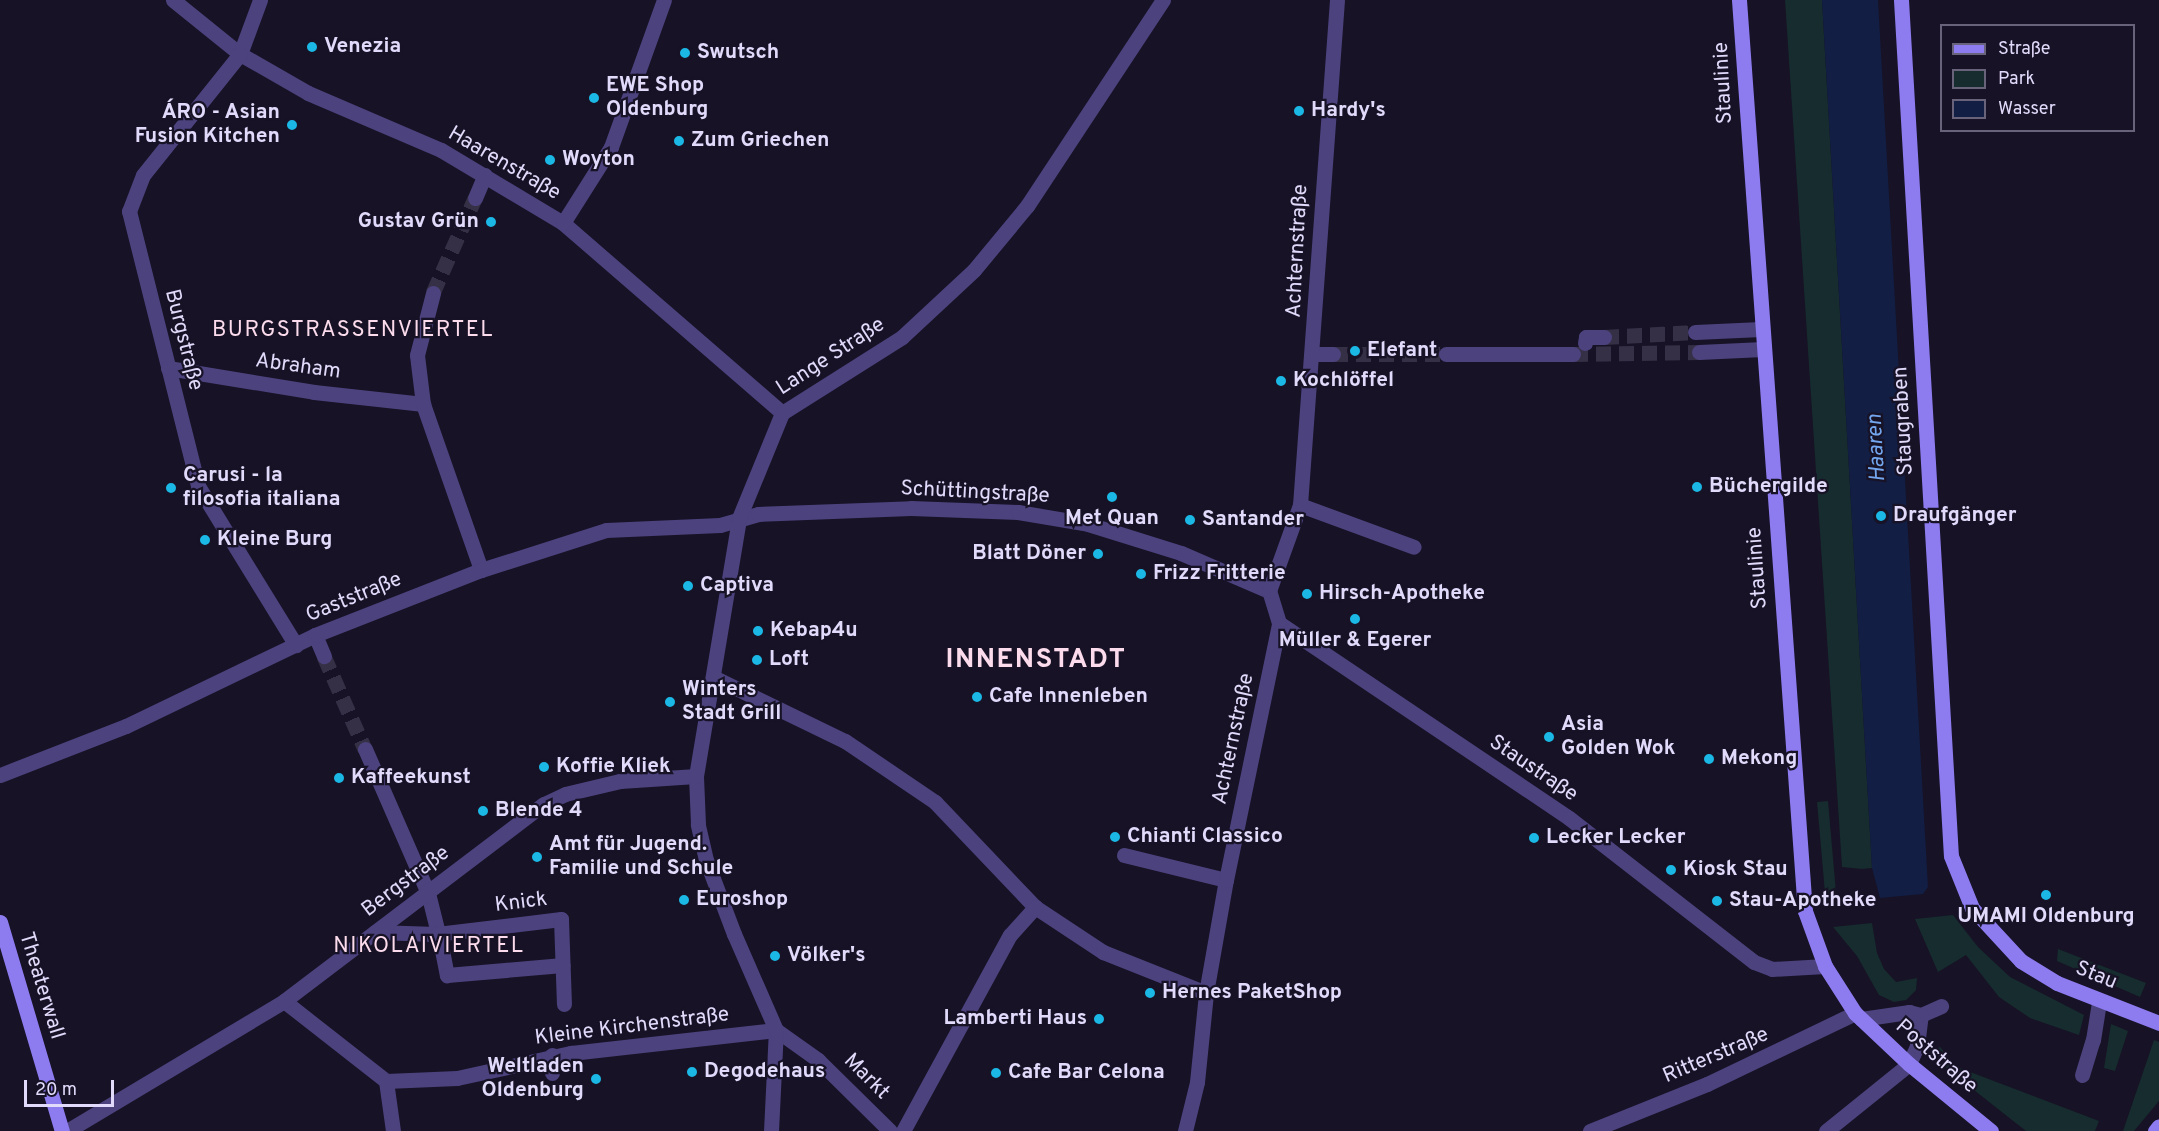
<!DOCTYPE html>
<html>
<head>
<meta charset="utf-8">
<style>
	body { margin:0 }
	#map { position:relative; width:2159px; height:1131px; overflow:hidden; background:#171225; font-family:Overpass,sans-serif }
	div>[style] { position:absolute }
	[style*='--x'] { left:calc(var(--x)*1px); top:calc(var(--y)*1px); width:calc(var(--w)*1px); rotate:calc(var(--a)*1deg) }
	.green>* { inset:0; background:#162c2e; transform-origin:0 0 }
	.water>* { inset:0; background:#121e43 }
	.street-tunnel>* { height:15px; margin-top:-7.5px; transform-origin:0; background:repeating-linear-gradient(90deg,#353045 0 15px,transparent 0 23px) }
	.lane>* { height:15px; margin:-7.5px; padding:0 7.5px; transform-origin:7.5px; border-radius:7.5px; background:#4c427e }
	.street>* { height:15px; margin:-7.5px; padding:0 7.5px; transform-origin:7.5px; border-radius:7.5px; background:#4c427e }
	.secondary>* { height:15px; margin:-7.5px; padding:0 7.5px; transform-origin:7.5px; border-radius:7.5px; background:#8d7bf0 }
	.dots>* { width:16px; height:16px; translate:-50% -50%; box-sizing:border-box; border:3px solid #171225; border-radius:50% }
	span { translate:-50% -50%; white-space:nowrap; text-align:center; line-height:1.15; -webkit-text-stroke:4.5px #171225; paint-order:stroke }
	.poi-label { font-size:21px; color:#e2dafb; font-weight:700 }
	.left { translate:0 -50%; text-align:left }
	.right { translate:-100% -50%; text-align:right }
	.street-label { font-size:21px; color:#e2dafb }
	.neighbourhood-label { font-size:22px; color:#fbdbec; letter-spacing:1.5px }
	.water-label { font-size:22px; color:#73a6ef; font-style:italic }
	.district-label { font-size:27px; color:#fbdbec; font-weight:700; letter-spacing:1.5px }
	.legend { position:absolute; left:1940px; top:24px; width:195px; height:108px; box-sizing:border-box; background:#171225; border:2px solid #68627b; margin:0; padding:8px 10px; list-style:none; font-size:18px; color:#e2dafb }
	.legend li { display:flex; align-items:center; gap:12px; height:30px }
	.legend b { width:30px; border:2px solid #68627b }
	.scale { position:absolute; left:24px; top:1080px; width:90px; height:27px; box-sizing:border-box; border:3px solid #e2dafb; border-top:0; padding-left:8px; font-size:18px; line-height:21px; white-space:nowrap; color:#e2dafb; -webkit-text-stroke:4px #171225; paint-order:stroke }
</style>
</head>
<body>
<div id="map">
	<div class="green">
		<i style="clip-path:polygon(1785px 0,1822px 0,1872px 868px,1862px 869px,1842px 867px)"></i>
		<i style="left:1828px;top:801px;width:101px;height:11px;rotate:85deg"></i>
		<i style="clip-path:polygon(1953px 915px,1978px 947px,2010px 977px,2084px 1015px,2079px 1035px,2030px 1018px,1999px 997px,1966px 955px,1938px 972px,1915px 919px)"></i>
		<i style="clip-path:polygon(1872px 923px,1877px 953px,1884px 969px,1896px 982px,1917px 978px,1916px 990px,1906px 1000px,1894px 1002px,1879px 995px,1857px 956px,1833px 927px)"></i>
		<i style="clip-path:polygon(2058px 949px,2146px 983px,2140px 997px,2057px 961px)"></i>
		<i style="clip-path:polygon(2111px 1024px,2128px 1031px,2115px 1071px,2104px 1068px)"></i>
		<i style="clip-path:polygon(2154px 1040px,2159px 1042px,2159px 1101px,2134px 1131px,2123px 1131px)"></i>
		<i style="clip-path:polygon(1940px 1047px,1957px 1067px,2099px 1121px,2095px 1131px,2026px 1131px,1932px 1057px,1930px 1052px)"></i>
	</div>
	<div class="water">
		<i style="clip-path:polygon(1822px 0,1878px 0,1928px 887px,1923px 894px,1880px 898px,1872px 868px)"></i>
	</div>
	<div class="street-tunnel">
		<i style="--x:433;--y:293;--w:104;--a:-66.1"></i>
		<i style="--x:1604;--y:337;--w:91;--a:-3.1"></i>
		<i style="--x:1333;--y:354;--w:113;--a:0"></i>
		<i style="--x:1573;--y:354;--w:126;--a:-0.9"></i>
		<i style="--x:324;--y:656;--w:102;--a:66.2"></i>
	</div>
	<div class="lane">
		<i style="--x:441;--y:945;--w:31;--a:79"></i>
		<i style="--x:447;--y:975;--w:116;--a:-4.9"></i>
		<i style="--x:1861;--y:1019;--w:49;--a:-8.3"></i>
		<i style="--x:1909;--y:1012;--w:12;--a:14"></i>
		<i style="--x:1921;--y:1015;--w:22;--a:-24"></i>
		<i style="--x:1909;--y:1064;--w:20;--a:-66"></i>
		<i style="--x:1917;--y:1046;--w:31;--a:-83"></i>
		<i style="--x:2082;--y:1075;--w:37;--a:-73"></i>
		<i style="--x:2093;--y:1040;--w:39;--a:-81"></i>
	</div>
	<div class="street">
		<i style="--x:173;--y:0;--w:86;--a:38.9"></i>
		<i style="--x:240;--y:54;--w:78;--a:29.8"></i>
		<i style="--x:308;--y:93;--w:145;--a:23.2"></i>
		<i style="--x:441;--y:150;--w:142;--a:30.9"></i>
		<i style="--x:563;--y:223;--w:290;--a:40.9"></i>
		<i style="--x:260;--y:0;--w:58;--a:110.3"></i>
		<i style="--x:240;--y:54;--w:155;--a:128.7"></i>
		<i style="--x:143;--y:175;--w:39;--a:111"></i>
		<i style="--x:129;--y:211;--w:284;--a:75.9"></i>
		<i style="--x:198;--y:486;--w:187;--a:58.4"></i>
		<i style="--x:475;--y:198;--w:25;--a:-67"></i>
		<i style="--x:563;--y:223;--w:90;--a:-57.7"></i>
		<i style="--x:611;--y:147;--w:156;--a:-70.2"></i>
		<i style="--x:1695;--y:332;--w:66;--a:-2.6"></i>
		<i style="--x:1585;--y:343;--w:6;--a:-81"></i>
		<i style="--x:1586;--y:337;--w:18;--a:0"></i>
		<i style="--x:1699;--y:352;--w:64;--a:-2.7"></i>
		<i style="--x:1313;--y:354;--w:20;--a:0"></i>
		<i style="--x:1446;--y:354;--w:127;--a:0"></i>
		<i style="--x:168;--y:368;--w:148;--a:9.3"></i>
		<i style="--x:314;--y:392;--w:110;--a:6.3"></i>
		<i style="--x:423;--y:404;--w:176;--a:70.7"></i>
		<i style="--x:423;--y:404;--w:49;--a:-97"></i>
		<i style="--x:417;--y:355;--w:64;--a:-75.5"></i>
		<i style="--x:1300;--y:505;--w:121;--a:20.2"></i>
		<i style="--x:1279;--y:623;--w:349;--a:33.9"></i>
		<i style="--x:1569;--y:818;--w:234;--a:37.9"></i>
		<i style="--x:1754;--y:962;--w:19;--a:21"></i>
		<i style="--x:1772;--y:969;--w:53;--a:-3.2"></i>
		<i style="--x:315;--y:635;--w:23;--a:67"></i>
		<i style="--x:713;--y:677;--w:147;--a:25.9"></i>
		<i style="--x:845;--y:741;--w:109;--a:34.1"></i>
		<i style="--x:935;--y:802;--w:145;--a:46.4"></i>
		<i style="--x:1035;--y:907;--w:82;--a:33.5"></i>
		<i style="--x:1103;--y:952;--w:111;--a:21.7"></i>
		<i style="--x:365;--y:749;--w:157;--a:66.4"></i>
		<i style="--x:428;--y:893;--w:54;--a:76"></i>
		<i style="--x:0;--y:775;--w:135;--a:-21.3"></i>
		<i style="--x:126;--y:726;--w:210;--a:-25.7"></i>
		<i style="--x:315;--y:635;--w:178;--a:-21.4"></i>
		<i style="--x:481;--y:570;--w:131;--a:-17.7"></i>
		<i style="--x:606;--y:530;--w:114;--a:-2.5"></i>
		<i style="--x:720;--y:525;--w:40;--a:-16"></i>
		<i style="--x:758;--y:514;--w:153;--a:-2.2"></i>
		<i style="--x:911;--y:508;--w:107;--a:2.1"></i>
		<i style="--x:1018;--y:512;--w:71;--a:9.7"></i>
		<i style="--x:1088;--y:524;--w:97;--a:17.3"></i>
		<i style="--x:1181;--y:553;--w:96;--a:23.4"></i>
		<i style="--x:1124;--y:855;--w:105;--a:13.8"></i>
		<i style="--x:375;--y:932;--w:62;--a:1.8"></i>
		<i style="--x:437;--y:934;--w:125;--a:-6.9"></i>
		<i style="--x:561;--y:919;--w:85;--a:88"></i>
		<i style="--x:284;--y:1001;--w:130;--a:38.1"></i>
		<i style="--x:386;--y:1081;--w:71;--a:-2.4"></i>
		<i style="--x:457;--y:1078;--w:117;--a:-12.4"></i>
		<i style="--x:571;--y:1053;--w:206;--a:-6.4"></i>
		<i style="--x:776;--y:1030;--w:52;--a:35.5"></i>
		<i style="--x:818;--y:1060;--w:101;--a:44.6"></i>
		<i style="--x:552;--y:1073;--w:18;--a:-90"></i>
		<i style="--x:386;--y:1081;--w:50;--a:82"></i>
		<i style="--x:67;--y:1131;--w:253;--a:-30.9"></i>
		<i style="--x:284;--y:1001;--w:326;--a:-37.2"></i>
		<i style="--x:544;--y:804;--w:23;--a:-25"></i>
		<i style="--x:565;--y:794;--w:57;--a:-13.3"></i>
		<i style="--x:620;--y:781;--w:76;--a:-3.8"></i>
		<i style="--x:771;--y:1131;--w:101;--a:-87.2"></i>
		<i style="--x:776;--y:1030;--w:105;--a:-113.6"></i>
		<i style="--x:734;--y:934;--w:79;--a:-110.7"></i>
		<i style="--x:706;--y:860;--w:37;--a:-103"></i>
		<i style="--x:698;--y:824;--w:48;--a:-92.4"></i>
		<i style="--x:696;--y:776;--w:262;--a:-80.5"></i>
		<i style="--x:739;--y:518;--w:113;--a:-67.7"></i>
		<i style="--x:782;--y:413;--w:142;--a:-32.3"></i>
		<i style="--x:902;--y:337;--w:98;--a:-42.9"></i>
		<i style="--x:974;--y:270;--w:83;--a:-50.4"></i>
		<i style="--x:1027;--y:206;--w:247;--a:-56.6"></i>
		<i style="--x:903;--y:1131;--w:223;--a:-61.4"></i>
		<i style="--x:1010;--y:935;--w:38;--a:-48"></i>
		<i style="--x:1185;--y:1131;--w:50;--a:-76.2"></i>
		<i style="--x:1197;--y:1082;--w:89;--a:-84.2"></i>
		<i style="--x:1206;--y:993;--w:115;--a:-80"></i>
		<i style="--x:1226;--y:880;--w:262;--a:-78.3"></i>
		<i style="--x:1279;--y:623;--w:34;--a:-107"></i>
		<i style="--x:1269;--y:591;--w:91;--a:-70.2"></i>
		<i style="--x:1300;--y:505;--w:506;--a:-85.81"></i>
		<i style="--x:1590;--y:1131;--w:126;--a:-21.9"></i>
		<i style="--x:1707;--y:1084;--w:164;--a:-25.6"></i>
		<i style="--x:1826;--y:1131;--w:107;--a:-38.9"></i>
	</div>
	<div class="secondary">
		<i style="--x:1739;--y:0;--w:913;--a:85.86"></i>
		<i style="--x:1805;--y:911;--w:59;--a:70"></i>
		<i style="--x:1825;--y:966;--w:56;--a:57.4"></i>
		<i style="--x:1855;--y:1013;--w:74;--a:43.4"></i>
		<i style="--x:1909;--y:1064;--w:106;--a:39.3"></i>
		<i style="--x:1901;--y:0;--w:857;--a:86.66"></i>
		<i style="--x:1951;--y:856;--w:56;--a:68"></i>
		<i style="--x:1972;--y:908;--w:72;--a:47.2"></i>
		<i style="--x:2021;--y:961;--w:42;--a:31.4"></i>
		<i style="--x:2057;--y:983;--w:110;--a:21.4"></i>
		<i style="--x:0;--y:922;--w:218;--a:73.5"></i>
		<i style="--x:2155;--y:1131;--w:6;--a:-51"></i>
	</div>
	<div class="dots">
		<i style="left:312px;top:47px;background:#1bb7e5"></i>
		<i style="left:685px;top:53px;background:#1bb7e5"></i>
		<i style="left:594px;top:98px;background:#1bb7e5"></i>
		<i style="left:1299px;top:111px;background:#1bb7e5"></i>
		<i style="left:292px;top:125px;background:#1bb7e5"></i>
		<i style="left:679px;top:141px;background:#1bb7e5"></i>
		<i style="left:550px;top:160px;background:#1bb7e5"></i>
		<i style="left:491px;top:222px;background:#1bb7e5"></i>
		<i style="left:1355px;top:351px;background:#1bb7e5"></i>
		<i style="left:1281px;top:381px;background:#1bb7e5"></i>
		<i style="left:1697px;top:487px;background:#1bb7e5"></i>
		<i style="left:171px;top:488px;background:#1bb7e5"></i>
		<i style="left:1112px;top:497px;background:#1bb7e5"></i>
		<i style="left:1881px;top:516px;background:#1bb7e5"></i>
		<i style="left:1190px;top:520px;background:#1bb7e5"></i>
		<i style="left:205px;top:540px;background:#1bb7e5"></i>
		<i style="left:1098px;top:554px;background:#1bb7e5"></i>
		<i style="left:1141px;top:574px;background:#1bb7e5"></i>
		<i style="left:688px;top:586px;background:#1bb7e5"></i>
		<i style="left:1307px;top:594px;background:#1bb7e5"></i>
		<i style="left:1355px;top:619px;background:#1bb7e5"></i>
		<i style="left:758px;top:631px;background:#1bb7e5"></i>
		<i style="left:757px;top:660px;background:#1bb7e5"></i>
		<i style="left:977px;top:697px;background:#1bb7e5"></i>
		<i style="left:670px;top:702px;background:#1bb7e5"></i>
		<i style="left:1549px;top:737px;background:#1bb7e5"></i>
		<i style="left:1709px;top:759px;background:#1bb7e5"></i>
		<i style="left:544px;top:767px;background:#1bb7e5"></i>
		<i style="left:339px;top:778px;background:#1bb7e5"></i>
		<i style="left:483px;top:811px;background:#1bb7e5"></i>
		<i style="left:1115px;top:837px;background:#1bb7e5"></i>
		<i style="left:1534px;top:838px;background:#1bb7e5"></i>
		<i style="left:537px;top:857px;background:#1bb7e5"></i>
		<i style="left:1671px;top:870px;background:#1bb7e5"></i>
		<i style="left:2046px;top:895px;background:#1bb7e5"></i>
		<i style="left:684px;top:900px;background:#1bb7e5"></i>
		<i style="left:1717px;top:901px;background:#1bb7e5"></i>
		<i style="left:775px;top:956px;background:#1bb7e5"></i>
		<i style="left:1150px;top:993px;background:#1bb7e5"></i>
		<i style="left:1099px;top:1019px;background:#1bb7e5"></i>
		<i style="left:692px;top:1072px;background:#1bb7e5"></i>
		<i style="left:996px;top:1073px;background:#1bb7e5"></i>
		<i style="left:596px;top:1079px;background:#1bb7e5"></i>
	</div>
	<div class="poi-label">
		<span class="left" style="left:324px;top:47px">Venezia</span>
		<span class="left" style="left:697px;top:53px">Swutsch</span>
		<span class="left" style="left:606px;top:98px">EWE Shop<br>Oldenburg</span>
		<span class="left" style="left:1311px;top:111px">Hardy's</span>
		<span class="right" style="left:280px;top:125px">ÁRO - Asian<br>Fusion Kitchen</span>
		<span class="left" style="left:691px;top:141px">Zum Griechen</span>
		<span class="left" style="left:562px;top:160px">Woyton</span>
		<span class="right" style="left:479px;top:222px">Gustav Grün</span>
		<span class="left" style="left:1367px;top:351px">Elefant</span>
		<span class="left" style="left:1293px;top:381px">Kochlöffel</span>
		<span class="left" style="left:183px;top:488px">Carusi - la<br>filosofia italiana</span>
		<span class="left" style="left:1709px;top:487px">Büchergilde</span>
		<span class="left" style="left:1893px;top:516px">Draufgänger</span>
		<span style="left:1112px;top:519px">Met Quan</span>
		<span class="left" style="left:1202px;top:520px">Santander</span>
		<span class="left" style="left:217px;top:540px">Kleine Burg</span>
		<span class="right" style="left:1086px;top:554px">Blatt Döner</span>
		<span class="left" style="left:1153px;top:574px">Frizz Fritterie</span>
		<span class="left" style="left:700px;top:586px">Captiva</span>
		<span class="left" style="left:1319px;top:594px">Hirsch-Apotheke</span>
		<span class="left" style="left:770px;top:631px">Kebap4u</span>
		<span style="left:1355px;top:641px">Müller &amp; Egerer</span>
		<span class="left" style="left:769px;top:660px">Loft</span>
		<span class="left" style="left:682px;top:702px">Winters<br>Stadt Grill</span>
		<span class="left" style="left:989px;top:697px">Cafe Innenleben</span>
		<span class="left" style="left:1561px;top:737px">Asia<br>Golden Wok</span>
		<span class="left" style="left:1721px;top:759px">Mekong</span>
		<span class="left" style="left:556px;top:767px">Koffie Kliek</span>
		<span class="left" style="left:351px;top:778px">Kaffeekunst</span>
		<span class="left" style="left:495px;top:811px">Blende 4</span>
		<span class="left" style="left:1127px;top:837px">Chianti Classico</span>
		<span class="left" style="left:1546px;top:838px">Lecker Lecker</span>
		<span class="left" style="left:549px;top:857px">Amt für Jugend.<br>Familie und Schule</span>
		<span class="left" style="left:1683px;top:870px">Kiosk Stau</span>
		<span class="left" style="left:696px;top:900px">Euroshop</span>
		<span class="left" style="left:1729px;top:901px">Stau-Apotheke</span>
		<span style="left:2046px;top:917px">UMAMI Oldenburg</span>
		<span class="left" style="left:787px;top:956px">Völker's</span>
		<span class="left" style="left:1162px;top:993px">Hernes PaketShop</span>
		<span class="right" style="left:1087px;top:1019px">Lamberti Haus</span>
		<span class="right" style="left:584px;top:1079px">Weltladen<br>Oldenburg</span>
		<span class="left" style="left:704px;top:1072px">Degodehaus</span>
		<span class="left" style="left:1008px;top:1073px">Cafe Bar Celona</span>
	</div>
	<div class="street-label">
		<span style="left:1724px;top:83px;rotate:-93deg">Staulinie</span>
		<span style="left:504px;top:164px;rotate:30deg">Haarenstraße</span>
		<span style="left:1298px;top:251px;rotate:-87deg">Achternstraße</span>
		<span style="left:183px;top:340px;rotate:76deg">Burgstraße</span>
		<span style="left:831px;top:357px;rotate:-33deg">Lange Straße</span>
		<span style="left:298px;top:367px;rotate:8deg">Abraham</span>
		<span style="left:1904px;top:421px;rotate:-93deg">Staugraben</span>
		<span style="left:975px;top:493px;rotate:3deg">Schüttingstraße</span>
		<span style="left:1758px;top:568px;rotate:-94deg">Staulinie</span>
		<span style="left:354px;top:598px;rotate:-22deg">Gaststraße</span>
		<span style="left:1234px;top:739px;rotate:-78deg">Achternstraße</span>
		<span style="left:1533px;top:769px;rotate:34deg">Staustraße</span>
		<span style="left:406px;top:882px;rotate:-37deg">Bergstraße</span>
		<span style="left:521px;top:903px;rotate:-7deg">Knick</span>
		<span style="left:2096px;top:976px;rotate:22deg">Stau</span>
		<span style="left:41px;top:986px;rotate:73deg">Theaterwall</span>
		<span style="left:632px;top:1027px;rotate:-7deg">Kleine Kirchenstraße</span>
		<span style="left:1716px;top:1056px;rotate:-23deg">Ritterstraße</span>
		<span style="left:1936px;top:1057px;rotate:41deg">Poststraße</span>
		<span style="left:866px;top:1077px;rotate:45deg">Markt</span>
	</div>
	<div class="neighbourhood-label">
		<span style="left:353px;top:331px">BURGSTRASSENVIERTEL</span>
		<span style="left:429px;top:947px">NIKOLAIVIERTEL</span>
	</div>
	<div class="water-label">
		<span style="left:1877px;top:448px;rotate:-93deg">Haaren</span>
	</div>
	<div class="district-label">
		<span style="left:1036px;top:661px">INNENSTADT</span>
	</div>
	<ul class="legend">
	<li><b style="height:8px;background:#8d7bf0"></b>Straße</li>
	<li><b style="height:16px;background:#162c2e"></b>Park</li>
	<li><b style="height:16px;background:#121e43"></b>Wasser</li>
	</ul>
	<div class="scale">20 m</div>
</div>
</body>
</html>
